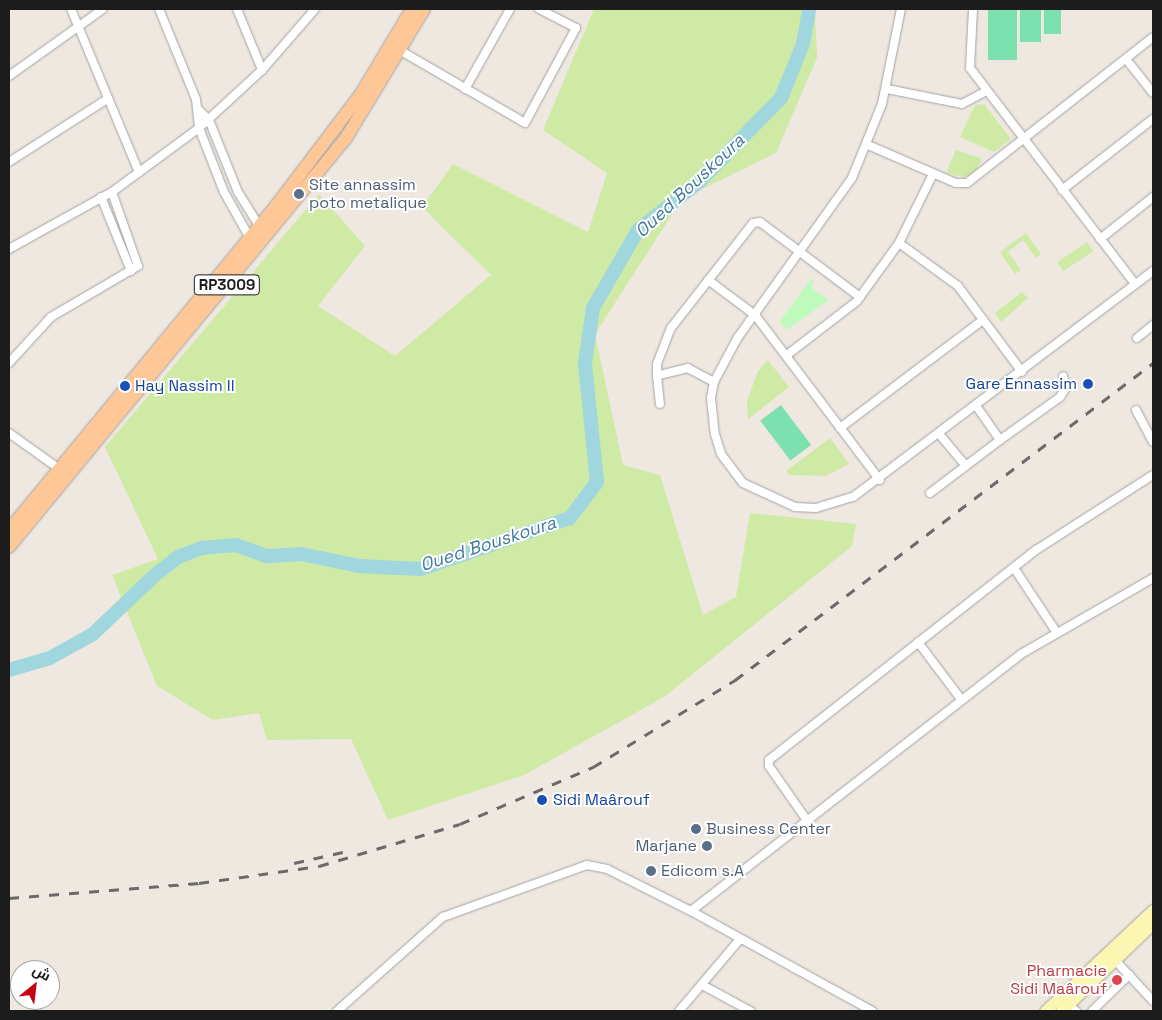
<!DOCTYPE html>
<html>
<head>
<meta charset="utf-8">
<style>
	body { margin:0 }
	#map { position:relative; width:1162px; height:1020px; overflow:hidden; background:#eee8e1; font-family:"Space Grotesk",Cairo,sans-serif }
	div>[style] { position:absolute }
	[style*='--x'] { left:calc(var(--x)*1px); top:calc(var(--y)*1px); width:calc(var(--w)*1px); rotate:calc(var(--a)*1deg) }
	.grass>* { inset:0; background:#ceeaa5; transform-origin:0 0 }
	.park>* { inset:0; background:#befabc }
	.pitch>* { inset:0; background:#7de0af; transform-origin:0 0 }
	.river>* { height:14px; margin:-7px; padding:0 7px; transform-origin:7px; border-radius:7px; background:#a0d6dd }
	.roads { filter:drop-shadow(0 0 1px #a3a3a3) drop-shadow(0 0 1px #a3a3a3) }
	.street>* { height:8px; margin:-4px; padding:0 4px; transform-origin:4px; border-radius:4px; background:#fff }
	.secondary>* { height:11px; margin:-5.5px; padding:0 5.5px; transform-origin:5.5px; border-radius:5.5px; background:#fbf7b3 }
	.primary>* { height:12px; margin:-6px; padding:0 6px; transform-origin:6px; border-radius:6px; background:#fec797 }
	.rail>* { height:2.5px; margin-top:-1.25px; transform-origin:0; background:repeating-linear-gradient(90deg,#6a6a6a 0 10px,transparent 0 20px) }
	.dots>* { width:14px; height:14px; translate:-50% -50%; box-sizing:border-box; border:2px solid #fff; border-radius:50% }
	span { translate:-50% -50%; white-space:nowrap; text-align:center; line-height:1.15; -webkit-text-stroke:4px #fff; paint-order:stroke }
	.shield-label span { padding:1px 4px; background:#fff; border:1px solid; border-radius:4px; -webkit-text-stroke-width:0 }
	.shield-label { font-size:15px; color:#1c1c1c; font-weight:700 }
	.service-label { font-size:16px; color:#4e5e75 }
	.left { translate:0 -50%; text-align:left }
	.right { translate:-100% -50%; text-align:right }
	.transit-label { font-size:16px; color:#164399 }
	.health-label { font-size:16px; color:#be3a42 }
	.water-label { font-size:18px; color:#42799d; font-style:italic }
	.frame { position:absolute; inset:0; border:10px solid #1c1c1c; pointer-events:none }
	.north { position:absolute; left:10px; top:960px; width:50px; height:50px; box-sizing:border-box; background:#fff; border:1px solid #a4a4a4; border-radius:50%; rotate:29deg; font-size:14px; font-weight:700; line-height:20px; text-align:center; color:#1c1c1c }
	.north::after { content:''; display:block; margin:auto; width:18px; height:22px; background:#c80015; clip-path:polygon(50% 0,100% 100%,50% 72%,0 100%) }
</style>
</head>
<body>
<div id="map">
	<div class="grass">
		<i style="clip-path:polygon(594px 9px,815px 9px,817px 58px,776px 153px,682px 199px,595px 334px,623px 465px,660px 475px,703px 615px,736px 597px,750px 513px,856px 524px,852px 546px,664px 697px,524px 775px,388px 820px,351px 739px,267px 740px,259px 713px,213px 720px,157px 686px,112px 575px,158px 559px,105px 447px,319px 194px,365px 246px,318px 306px,395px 356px,491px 275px,422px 207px,453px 164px,588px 232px,607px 173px,543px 130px)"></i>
		<i style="clip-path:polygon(984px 104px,1011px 139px,994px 152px,960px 137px,975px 105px)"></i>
		<i style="clip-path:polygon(956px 150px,982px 159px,974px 173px,964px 177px,946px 173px)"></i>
		<i style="clip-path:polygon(1026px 233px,1041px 254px,1036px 258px,1023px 240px,1008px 252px,1021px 270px,1015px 274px,1000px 252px)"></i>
		<i style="left:1087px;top:242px;width:11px;height:36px;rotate:56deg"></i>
		<i style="clip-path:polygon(1022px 292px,1028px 298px,1001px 322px,995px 313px)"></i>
		<i style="clip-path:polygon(768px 360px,789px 387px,748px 419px,747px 401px,758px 371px)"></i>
		<i style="clip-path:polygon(830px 438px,849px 464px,825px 476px,789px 475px,786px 471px)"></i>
	</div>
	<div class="park">
		<i style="clip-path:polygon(811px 279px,814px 281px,811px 288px,829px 300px,786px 330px,780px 321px)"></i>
	</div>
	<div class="pitch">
		<i style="left:988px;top:9px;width:29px;height:51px"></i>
		<i style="left:1020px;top:9px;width:21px;height:33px"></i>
		<i style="left:1044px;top:9px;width:17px;height:25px"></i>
		<i style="left:781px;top:405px;width:50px;height:26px;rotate:53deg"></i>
	</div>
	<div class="river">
		<i style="--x:9;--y:670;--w:43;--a:-16.3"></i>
		<i style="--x:50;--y:658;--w:49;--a:-29.2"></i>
		<i style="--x:93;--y:634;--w:86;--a:-43.6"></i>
		<i style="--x:155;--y:575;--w:29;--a:-38"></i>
		<i style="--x:178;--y:557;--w:26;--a:-21"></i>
		<i style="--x:202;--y:548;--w:34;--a:-5"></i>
		<i style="--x:236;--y:545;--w:33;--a:20"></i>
		<i style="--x:267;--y:556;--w:34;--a:-3"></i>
		<i style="--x:301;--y:554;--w:59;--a:11.7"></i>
		<i style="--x:359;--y:566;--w:61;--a:2.8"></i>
		<i style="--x:420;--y:569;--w:158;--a:-18.8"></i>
		<i style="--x:570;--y:518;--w:45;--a:-53.1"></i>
		<i style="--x:597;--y:482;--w:120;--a:-95.8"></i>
		<i style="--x:585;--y:363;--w:56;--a:-81.7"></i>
		<i style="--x:593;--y:308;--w:90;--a:-60"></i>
		<i style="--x:638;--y:230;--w:78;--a:-38.2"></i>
		<i style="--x:699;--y:182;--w:117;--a:-45.7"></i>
		<i style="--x:781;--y:98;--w:58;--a:-67.8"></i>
		<i style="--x:803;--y:44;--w:36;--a:-80"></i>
	</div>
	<div class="roads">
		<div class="street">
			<i style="--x:71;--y:9;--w:177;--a:67.4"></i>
			<i style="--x:159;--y:9;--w:97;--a:67.7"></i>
			<i style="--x:196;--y:99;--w:29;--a:84"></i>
			<i style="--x:199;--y:128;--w:69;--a:68.7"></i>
			<i style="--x:224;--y:192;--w:55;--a:60.6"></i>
			<i style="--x:237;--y:9;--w:66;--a:67.7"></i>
			<i style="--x:901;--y:9;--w:97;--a:101.3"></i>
			<i style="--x:882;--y:104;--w:80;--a:112.1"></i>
			<i style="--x:852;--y:178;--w:196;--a:125.6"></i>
			<i style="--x:738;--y:337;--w:51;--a:118.1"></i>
			<i style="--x:714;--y:382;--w:16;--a:101"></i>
			<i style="--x:711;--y:398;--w:36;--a:84"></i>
			<i style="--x:715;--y:434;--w:21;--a:73"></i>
			<i style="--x:721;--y:454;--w:36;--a:53"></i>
			<i style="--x:743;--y:483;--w:57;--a:24.8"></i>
			<i style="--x:795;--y:507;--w:21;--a:3"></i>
			<i style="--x:816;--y:508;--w:39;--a:-17"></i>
			<i style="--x:853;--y:497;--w:376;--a:-37"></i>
			<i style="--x:973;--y:9;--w:59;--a:92.9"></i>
			<i style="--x:970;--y:68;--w:272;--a:52.6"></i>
			<i style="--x:401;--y:51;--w:143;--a:30.1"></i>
			<i style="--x:525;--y:123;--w:108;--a:-61.8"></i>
			<i style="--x:576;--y:28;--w:42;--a:-152.8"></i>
			<i style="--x:1126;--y:59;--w:43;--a:51.5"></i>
			<i style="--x:9;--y:76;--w:115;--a:-35.5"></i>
			<i style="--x:465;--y:89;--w:92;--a:-60.6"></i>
			<i style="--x:887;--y:89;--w:76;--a:11.3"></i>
			<i style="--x:962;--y:104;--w:27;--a:-28"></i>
			<i style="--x:199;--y:110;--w:14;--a:45"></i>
			<i style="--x:209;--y:120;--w:78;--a:68.1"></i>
			<i style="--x:238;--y:192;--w:44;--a:58.1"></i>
			<i style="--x:868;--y:145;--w:96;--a:23.4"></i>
			<i style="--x:956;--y:183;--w:11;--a:0"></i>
			<i style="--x:967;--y:183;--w:236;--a:-38.1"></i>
			<i style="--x:9;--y:162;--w:117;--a:-32.7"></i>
			<i style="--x:933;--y:174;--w:77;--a:116.2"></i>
			<i style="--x:899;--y:243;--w:73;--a:36.1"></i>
			<i style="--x:958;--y:286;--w:107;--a:53.3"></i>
			<i style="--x:1062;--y:190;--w:115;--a:-38"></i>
			<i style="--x:101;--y:197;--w:80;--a:67.9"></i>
			<i style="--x:1100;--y:239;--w:68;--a:-38.4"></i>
			<i style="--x:9;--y:249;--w:118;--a:-29"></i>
			<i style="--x:112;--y:192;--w:108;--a:-36.3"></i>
			<i style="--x:199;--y:128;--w:86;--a:-42.6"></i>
			<i style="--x:262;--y:70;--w:81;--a:-49"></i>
			<i style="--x:708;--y:280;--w:59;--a:36.7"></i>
			<i style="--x:755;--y:315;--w:207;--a:52.9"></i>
			<i style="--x:1137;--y:338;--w:21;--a:-39"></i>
			<i style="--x:787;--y:355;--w:88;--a:-37.6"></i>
			<i style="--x:857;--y:301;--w:72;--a:-54.1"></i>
			<i style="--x:9;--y:363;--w:62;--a:-47.6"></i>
			<i style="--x:51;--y:317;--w:101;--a:-30.4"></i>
			<i style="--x:138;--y:266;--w:78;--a:-109.4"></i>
			<i style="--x:657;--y:376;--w:28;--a:84"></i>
			<i style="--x:714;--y:382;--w:30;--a:-152"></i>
			<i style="--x:688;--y:368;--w:32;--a:166"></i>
			<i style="--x:657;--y:376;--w:12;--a:-90"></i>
			<i style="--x:657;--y:364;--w:39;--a:-69"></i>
			<i style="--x:671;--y:328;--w:133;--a:-52"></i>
			<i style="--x:753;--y:223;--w:7;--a:-8"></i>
			<i style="--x:760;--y:222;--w:125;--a:36.9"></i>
			<i style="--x:1136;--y:410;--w:36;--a:62"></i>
			<i style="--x:840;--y:428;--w:179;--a:-37.1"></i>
			<i style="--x:9;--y:433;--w:65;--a:35.6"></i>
			<i style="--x:940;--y:435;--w:40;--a:50"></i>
			<i style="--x:1000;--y:440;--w:74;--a:-35.6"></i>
			<i style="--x:1060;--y:397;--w:11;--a:-56"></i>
			<i style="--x:1066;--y:388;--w:12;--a:-104"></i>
			<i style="--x:930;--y:493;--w:88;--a:-37.1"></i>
			<i style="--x:1000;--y:440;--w:40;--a:-124.9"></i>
			<i style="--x:1014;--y:568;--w:78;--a:56.5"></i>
			<i style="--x:918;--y:642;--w:70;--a:53.1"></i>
			<i style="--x:806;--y:819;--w:65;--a:-124.9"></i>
			<i style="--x:769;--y:766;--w:6;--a:-90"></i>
			<i style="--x:769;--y:760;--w:340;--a:-38.2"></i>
			<i style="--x:1036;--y:550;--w:139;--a:-32.7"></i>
			<i style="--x:691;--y:911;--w:418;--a:-37.9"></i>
			<i style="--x:1021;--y:654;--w:152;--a:-29.9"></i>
			<i style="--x:1114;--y:959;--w:57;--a:47.1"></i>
			<i style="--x:702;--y:985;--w:55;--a:28.4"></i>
			<i style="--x:1068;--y:1004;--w:11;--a:41"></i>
			<i style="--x:337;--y:1011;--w:142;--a:-41.6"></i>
			<i style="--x:443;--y:917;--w:153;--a:-19.9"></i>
			<i style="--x:587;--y:865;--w:20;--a:11"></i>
			<i style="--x:607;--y:869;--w:94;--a:26.6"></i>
			<i style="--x:691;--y:911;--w:207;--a:28.9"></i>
			<i style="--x:679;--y:1011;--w:94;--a:-49.7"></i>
			<i style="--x:1092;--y:1011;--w:52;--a:-44.2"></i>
		</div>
		<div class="secondary">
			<i style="--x:1045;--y:1011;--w:148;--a:-43.1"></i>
			<i style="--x:1061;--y:1011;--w:127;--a:-43.7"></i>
		</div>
		<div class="primary">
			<i style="--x:9;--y:530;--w:420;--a:-50.5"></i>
			<i style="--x:276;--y:206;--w:141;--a:-52.8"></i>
			<i style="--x:361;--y:94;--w:99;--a:-59"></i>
			<i style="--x:9;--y:547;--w:530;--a:-50.51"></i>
			<i style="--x:346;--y:138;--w:151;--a:-58.8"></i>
		</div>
	</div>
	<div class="rail">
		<i style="--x:294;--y:863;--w:50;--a:-12.7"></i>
		<i style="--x:9;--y:898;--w:191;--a:-4.5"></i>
		<i style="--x:199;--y:883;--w:121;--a:-8.1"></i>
		<i style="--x:319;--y:866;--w:147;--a:-16.6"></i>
		<i style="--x:460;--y:824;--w:145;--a:-23.2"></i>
		<i style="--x:593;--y:767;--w:167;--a:-31.5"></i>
		<i style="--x:735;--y:680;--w:525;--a:-37.18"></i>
	</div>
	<div class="dots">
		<i style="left:299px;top:194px;background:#5c6f8a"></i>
		<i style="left:1088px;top:384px;background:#1a4fb4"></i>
		<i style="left:125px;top:386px;background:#1a4fb4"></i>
		<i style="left:542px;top:800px;background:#1a4fb4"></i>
		<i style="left:696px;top:829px;background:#5c6f8a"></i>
		<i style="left:707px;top:846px;background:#5c6f8a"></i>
		<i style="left:651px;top:871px;background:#5c6f8a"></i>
		<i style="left:1117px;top:980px;background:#e0444e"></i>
	</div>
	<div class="shield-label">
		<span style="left:227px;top:285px">RP3009</span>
	</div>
	<div class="service-label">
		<span class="left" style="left:309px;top:194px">Site annassim<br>poto metalique</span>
		<span class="left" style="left:706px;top:829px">Business Center</span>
		<span class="right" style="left:697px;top:846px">Marjane</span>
		<span class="left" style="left:661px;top:871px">Edicom s.A</span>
	</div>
	<div class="transit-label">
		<span class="right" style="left:1077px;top:384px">Gare Ennassim</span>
		<span class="left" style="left:135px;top:386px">Hay Nassim II</span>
		<span class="left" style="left:553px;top:800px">Sidi Maârouf</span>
	</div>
	<div class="health-label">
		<span class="right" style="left:1107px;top:980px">Pharmacie<br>Sidi Maârouf</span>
	</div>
	<div class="water-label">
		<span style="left:690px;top:186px;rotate:-43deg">Oued Bouskoura</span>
		<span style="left:488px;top:544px;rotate:-18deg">Oued Bouskoura</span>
	</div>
	<div class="frame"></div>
	<div class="north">ش</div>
</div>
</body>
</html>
